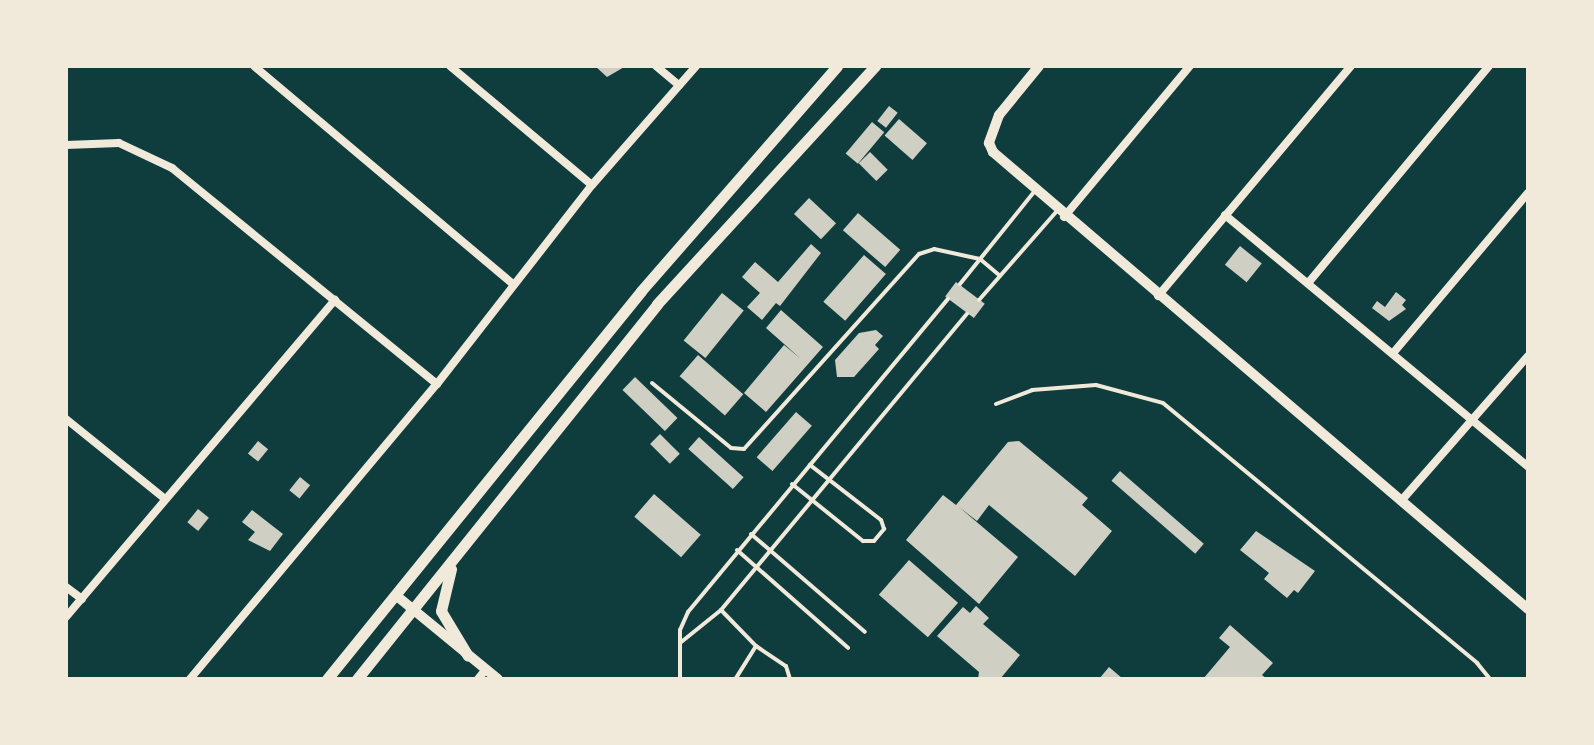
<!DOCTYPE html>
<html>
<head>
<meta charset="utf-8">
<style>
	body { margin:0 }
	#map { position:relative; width:1594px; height:745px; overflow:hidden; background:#0f3d3e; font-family:"Asap Condensed",sans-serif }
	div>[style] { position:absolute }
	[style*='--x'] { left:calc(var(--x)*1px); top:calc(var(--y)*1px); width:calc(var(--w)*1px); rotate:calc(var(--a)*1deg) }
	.building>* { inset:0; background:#cfcfc3; transform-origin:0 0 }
	.service>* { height:4px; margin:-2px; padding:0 2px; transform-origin:2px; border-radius:2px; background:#f1e9da }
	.minor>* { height:8px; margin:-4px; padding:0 4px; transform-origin:4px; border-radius:4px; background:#f1e9da }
	.tertiary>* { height:10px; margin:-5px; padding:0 5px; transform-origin:5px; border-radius:5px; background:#f1e9da }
	.secondary>* { height:11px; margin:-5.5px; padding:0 5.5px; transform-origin:5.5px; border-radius:5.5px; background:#f1e9da }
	span { translate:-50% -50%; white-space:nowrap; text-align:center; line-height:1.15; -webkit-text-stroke:7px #f1e9da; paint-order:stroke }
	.frame { position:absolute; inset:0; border:68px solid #f1e9da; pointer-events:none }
</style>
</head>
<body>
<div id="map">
	<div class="building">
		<i style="clip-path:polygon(595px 66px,626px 66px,607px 77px)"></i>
		<i style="left:889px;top:106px;width:11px;height:19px;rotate:38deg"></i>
		<i style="left:899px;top:119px;width:37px;height:22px;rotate:41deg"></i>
		<i style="left:872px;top:122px;width:16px;height:41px;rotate:40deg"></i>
		<i style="left:870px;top:152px;width:25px;height:16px;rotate:45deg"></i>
		<i style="left:809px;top:198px;width:37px;height:22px;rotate:43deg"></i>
		<i style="left:858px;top:213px;width:56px;height:23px;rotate:41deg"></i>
		<i style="clip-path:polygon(811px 244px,821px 253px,780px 306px,776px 303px,762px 320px,747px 307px,760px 293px,742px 277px,755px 262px,778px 282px)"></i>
		<i style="left:1240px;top:246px;width:28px;height:24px;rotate:39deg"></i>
		<i style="left:864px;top:255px;width:29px;height:62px;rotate:41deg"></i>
		<i style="left:956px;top:282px;width:36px;height:18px;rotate:37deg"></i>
		<i style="clip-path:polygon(1396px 292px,1406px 300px,1402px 305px,1406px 309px,1389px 321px,1372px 308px,1377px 301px,1385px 307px)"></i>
		<i style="left:722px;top:293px;width:28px;height:61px;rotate:39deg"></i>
		<i style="clip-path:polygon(781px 310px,823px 347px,766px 412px,744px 393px,784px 345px,801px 359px,766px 328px)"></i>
		<i style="clip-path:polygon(876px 330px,883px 336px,875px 345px,879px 349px,854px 377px,837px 377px,835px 360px,859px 333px)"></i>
		<i style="left:698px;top:355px;width:60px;height:28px;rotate:41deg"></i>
		<i style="left:635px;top:377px;width:59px;height:18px;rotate:44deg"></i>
		<i style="left:796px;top:412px;width:21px;height:60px;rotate:41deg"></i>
		<i style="left:660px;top:434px;width:28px;height:14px;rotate:45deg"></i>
		<i style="left:699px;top:437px;width:60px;height:16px;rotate:42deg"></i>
		<i style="left:258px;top:441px;width:13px;height:16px;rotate:39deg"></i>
		<i style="clip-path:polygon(1019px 441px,1088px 498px,1082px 505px,1112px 531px,1075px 576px,989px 505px,977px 521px,959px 507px,1018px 557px,979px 604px,906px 540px,943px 495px,956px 505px,1008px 442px)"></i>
		<i style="left:1120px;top:471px;width:111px;height:13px;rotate:41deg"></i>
		<i style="left:300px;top:477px;width:13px;height:17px;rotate:39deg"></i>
		<i style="left:654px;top:494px;width:62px;height:30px;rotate:41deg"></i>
		<i style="left:198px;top:509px;width:14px;height:17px;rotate:39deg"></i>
		<i style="clip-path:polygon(252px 510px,283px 534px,270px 551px,248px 540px,255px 532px,242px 522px)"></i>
		<i style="clip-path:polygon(1256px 531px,1315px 571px,1298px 593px,1294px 590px,1287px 598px,1264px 579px,1269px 573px,1240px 550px)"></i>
		<i style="left:909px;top:560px;width:65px;height:46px;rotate:41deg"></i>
		<i style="clip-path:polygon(976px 606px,989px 618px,983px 624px,1020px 655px,1000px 679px,978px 679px,979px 672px,937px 636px,963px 607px,970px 613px)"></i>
		<i style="clip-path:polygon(1230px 625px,1273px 663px,1262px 675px,1267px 679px,1203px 679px,1230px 647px,1219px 638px)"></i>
		<i style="clip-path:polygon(1109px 667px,1123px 679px,1099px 679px)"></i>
	</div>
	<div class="service">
		<i style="--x:960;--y:284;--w:118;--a:-51.2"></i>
		<i style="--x:979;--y:300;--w:118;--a:-48.8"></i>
		<i style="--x:652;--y:383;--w:102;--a:39.4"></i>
		<i style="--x:731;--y:448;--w:13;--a:4"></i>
		<i style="--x:744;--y:449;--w:262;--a:-48.1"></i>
		<i style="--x:919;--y:254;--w:16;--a:-18"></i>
		<i style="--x:934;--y:249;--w:47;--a:12.3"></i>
		<i style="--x:980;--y:259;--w:26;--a:40"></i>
		<i style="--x:996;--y:404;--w:39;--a:-21"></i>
		<i style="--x:1032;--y:390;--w:64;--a:-4.5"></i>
		<i style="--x:1096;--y:385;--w:69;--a:15"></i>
		<i style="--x:1163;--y:403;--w:408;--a:39.6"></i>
		<i style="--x:1477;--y:663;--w:21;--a:51"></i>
		<i style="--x:792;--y:484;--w:91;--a:38.8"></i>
		<i style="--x:863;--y:541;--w:11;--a:0"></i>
		<i style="--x:874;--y:541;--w:16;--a:-50"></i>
		<i style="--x:884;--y:529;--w:9;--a:-108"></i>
		<i style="--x:881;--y:520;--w:90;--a:-142.2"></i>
		<i style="--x:751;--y:534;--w:150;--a:40.7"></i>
		<i style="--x:737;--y:550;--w:148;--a:41.4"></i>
		<i style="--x:721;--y:610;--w:50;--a:45.8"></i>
		<i style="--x:756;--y:646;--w:39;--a:122"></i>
		<i style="--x:680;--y:643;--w:53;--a:-38.8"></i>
		<i style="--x:721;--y:610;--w:385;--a:-50.3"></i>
		<i style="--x:756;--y:646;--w:36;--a:34"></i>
		<i style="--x:786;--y:666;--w:14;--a:73"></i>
		<i style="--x:680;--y:679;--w:49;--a:-90"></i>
		<i style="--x:680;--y:630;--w:20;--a:-66"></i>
		<i style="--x:688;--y:612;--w:407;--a:-50.3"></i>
	</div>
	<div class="minor">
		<i style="--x:254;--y:66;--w:339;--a:40.1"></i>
		<i style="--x:450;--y:66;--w:185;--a:40"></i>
		<i style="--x:656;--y:66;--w:30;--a:40"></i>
		<i style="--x:66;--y:145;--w:53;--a:-2.2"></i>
		<i style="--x:119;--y:143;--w:59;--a:25.3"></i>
		<i style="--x:172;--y:168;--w:342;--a:39.2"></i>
		<i style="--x:1225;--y:215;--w:394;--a:39.7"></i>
		<i style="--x:1064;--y:217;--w:197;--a:-50.2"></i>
		<i style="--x:1309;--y:282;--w:281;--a:-50.2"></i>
		<i style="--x:1158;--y:296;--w:300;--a:-50"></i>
		<i style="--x:1394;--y:352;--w:208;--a:-49.9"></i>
		<i style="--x:66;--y:419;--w:127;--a:38.9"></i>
		<i style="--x:1401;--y:501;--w:193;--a:-48.8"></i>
		<i style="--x:66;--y:587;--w:20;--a:37"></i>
		<i style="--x:66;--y:617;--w:416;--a:-49.7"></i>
		<i style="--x:190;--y:679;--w:385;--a:-50.1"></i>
		<i style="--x:437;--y:384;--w:252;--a:-52.1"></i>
		<i style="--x:592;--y:185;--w:158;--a:-48.8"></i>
		<i style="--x:478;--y:679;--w:13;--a:-51"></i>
	</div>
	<div class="tertiary">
		<i style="--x:1039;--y:66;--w:63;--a:129.2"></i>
		<i style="--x:999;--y:115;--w:30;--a:110"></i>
		<i style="--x:989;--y:143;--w:10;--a:66"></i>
		<i style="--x:993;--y:152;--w:704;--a:40.5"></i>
		<i style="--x:398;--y:597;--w:129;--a:39.4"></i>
	</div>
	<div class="secondary">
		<i style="--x:451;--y:569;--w:43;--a:103.4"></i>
		<i style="--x:441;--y:611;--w:52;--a:59"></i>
		<i style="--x:327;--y:679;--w:499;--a:-51"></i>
		<i style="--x:641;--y:291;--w:298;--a:-48.9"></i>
		<i style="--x:357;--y:679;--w:480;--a:-51.3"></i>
		<i style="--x:657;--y:304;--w:323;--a:-47.5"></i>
	</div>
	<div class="frame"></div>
</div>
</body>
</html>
